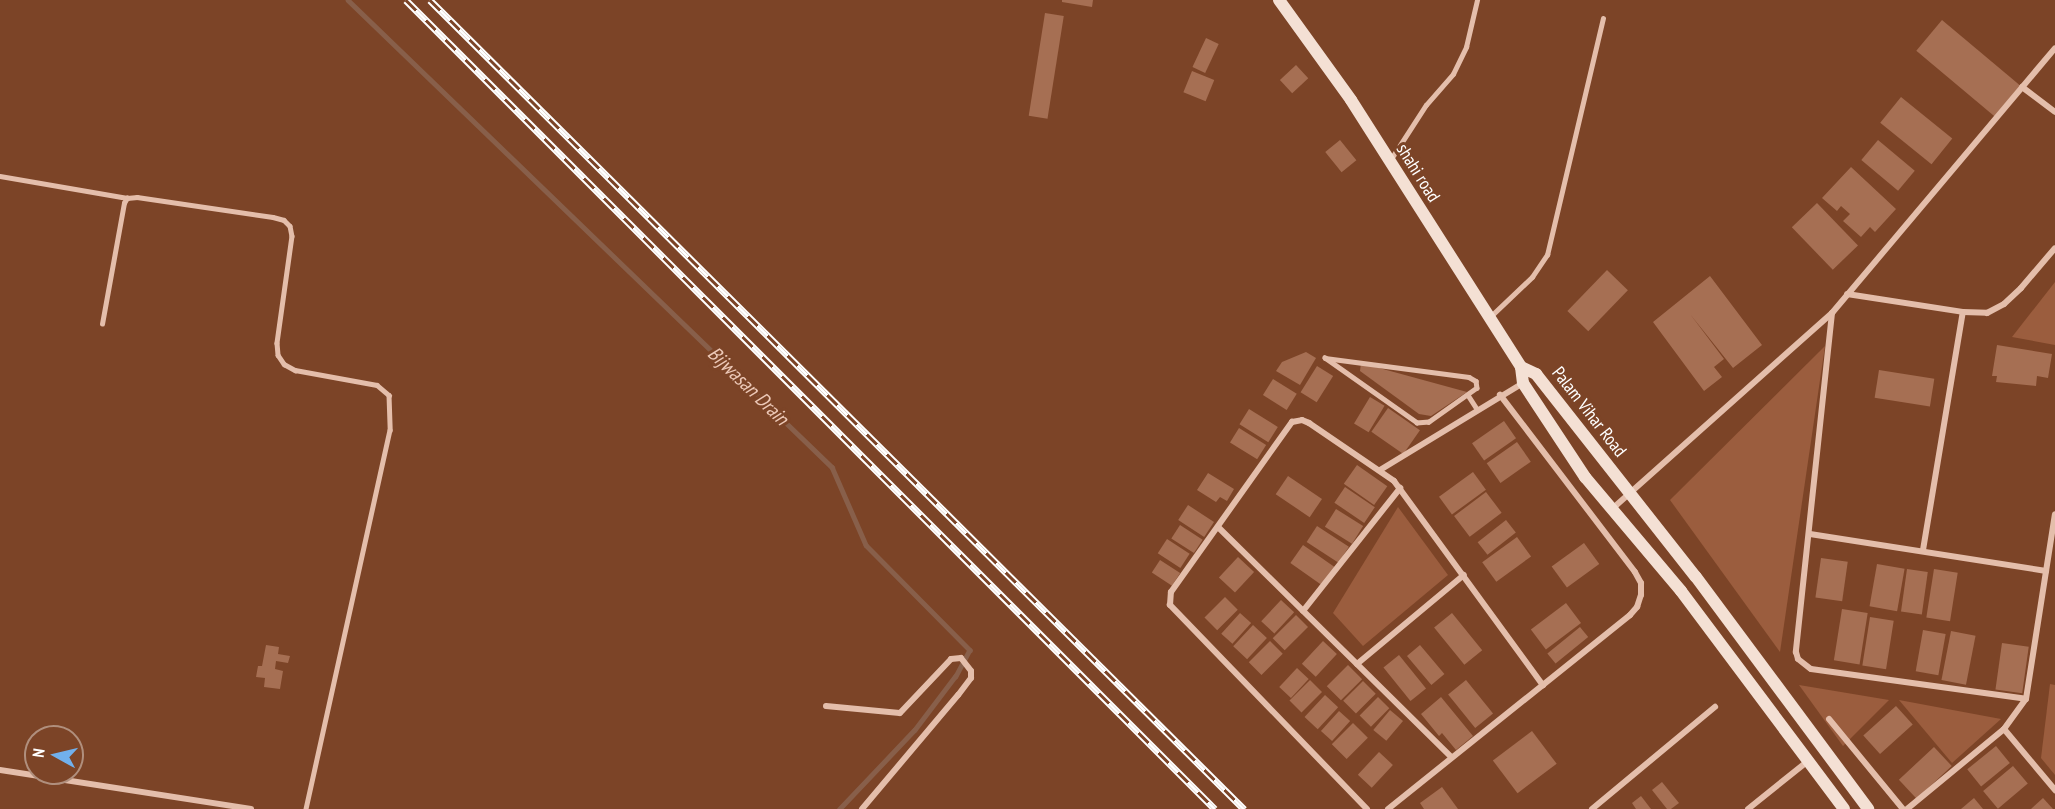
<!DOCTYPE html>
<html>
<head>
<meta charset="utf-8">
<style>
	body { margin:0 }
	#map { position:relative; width:2055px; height:809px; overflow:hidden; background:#7c4427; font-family:"PT Sans Narrow",sans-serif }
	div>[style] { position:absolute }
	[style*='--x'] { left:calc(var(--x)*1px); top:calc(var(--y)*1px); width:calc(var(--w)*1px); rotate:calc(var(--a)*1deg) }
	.green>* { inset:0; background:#9b5d3e }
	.stream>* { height:4.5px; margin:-2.25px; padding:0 2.25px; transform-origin:2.25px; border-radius:2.25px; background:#885f4a }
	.building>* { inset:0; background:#a66f53; transform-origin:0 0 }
	.lane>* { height:4.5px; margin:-2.25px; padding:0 2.25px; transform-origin:2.25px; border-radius:2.25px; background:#e4beab }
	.street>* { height:6px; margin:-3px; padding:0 3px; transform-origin:3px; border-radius:3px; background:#e4beab }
	.secondary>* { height:12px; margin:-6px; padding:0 6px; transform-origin:6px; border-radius:6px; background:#f4e0d4 }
	.rail>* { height:7px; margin-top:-3.5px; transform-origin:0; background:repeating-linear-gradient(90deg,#7c4427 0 14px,#fff 0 28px); box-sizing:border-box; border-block:2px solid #fff }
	span { translate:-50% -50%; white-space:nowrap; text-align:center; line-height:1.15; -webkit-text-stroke:6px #7c4427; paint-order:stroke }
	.street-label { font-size:18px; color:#fff }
	.water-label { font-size:20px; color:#ecc8b7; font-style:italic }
	.north { position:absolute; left:24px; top:725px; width:60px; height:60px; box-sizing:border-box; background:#7c4427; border:2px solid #b08f7d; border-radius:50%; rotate:278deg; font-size:16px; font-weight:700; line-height:24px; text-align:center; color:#fff }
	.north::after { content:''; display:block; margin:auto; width:21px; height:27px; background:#71b0ec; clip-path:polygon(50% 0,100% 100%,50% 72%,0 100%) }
</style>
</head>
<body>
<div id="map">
	<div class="green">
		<i style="clip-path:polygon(2055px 282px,2055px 345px,2012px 337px)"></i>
		<i style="clip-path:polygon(1825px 346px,1780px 652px,1670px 500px)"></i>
		<i style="clip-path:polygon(1398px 507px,1448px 575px,1363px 646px,1333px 613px)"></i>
		<i style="clip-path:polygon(2050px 684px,2055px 685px,2055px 775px,2041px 758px)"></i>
		<i style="clip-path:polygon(1799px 685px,1889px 700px,1843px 746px)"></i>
		<i style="clip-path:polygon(1899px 700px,2001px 719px,1952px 763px)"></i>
	</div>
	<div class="stream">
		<i style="--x:348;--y:0;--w:673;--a:43.98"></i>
		<i style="--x:832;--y:467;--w:85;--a:66.4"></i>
		<i style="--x:866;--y:545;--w:148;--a:45.3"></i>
		<i style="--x:970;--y:650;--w:30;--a:118"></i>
		<i style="--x:956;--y:676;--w:68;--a:127.2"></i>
		<i style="--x:915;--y:730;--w:109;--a:133.5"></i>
	</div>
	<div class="building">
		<i style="clip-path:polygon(1062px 0,1093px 0,1092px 7px,1062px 2px)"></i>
		<i style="left:1045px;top:13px;width:19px;height:104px;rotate:9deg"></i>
		<i style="left:1942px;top:20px;width:102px;height:40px;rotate:40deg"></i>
		<i style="left:1206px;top:38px;width:14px;height:32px;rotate:25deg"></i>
		<i style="left:1296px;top:65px;width:18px;height:22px;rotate:47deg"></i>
		<i style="left:1192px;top:71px;width:24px;height:23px;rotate:22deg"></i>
		<i style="left:1901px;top:97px;width:66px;height:33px;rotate:39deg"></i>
		<i style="left:1340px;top:140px;width:26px;height:19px;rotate:51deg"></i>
		<i style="left:1878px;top:140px;width:48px;height:26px;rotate:40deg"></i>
		<i style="clip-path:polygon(1851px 167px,1896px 209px,1875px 232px,1870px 227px,1861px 237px,1843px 221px,1850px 214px,1841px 206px,1837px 211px,1822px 198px)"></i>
		<i style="left:1817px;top:203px;width:59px;height:35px;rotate:46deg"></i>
		<i style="left:1607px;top:270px;width:29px;height:57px;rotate:44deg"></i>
		<i style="clip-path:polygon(1710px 276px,1762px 345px,1733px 368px,1690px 314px,1724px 359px,1714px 367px,1722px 377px,1704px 391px,1653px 322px)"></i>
		<i style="clip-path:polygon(1997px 345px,2052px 354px,2048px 378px,2037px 376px,2036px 386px,1996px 382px,1997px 376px,1992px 376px)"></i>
		<i style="clip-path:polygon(1306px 352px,1316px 358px,1300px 385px,1276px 371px,1282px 362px)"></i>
		<i style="clip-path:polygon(1361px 363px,1467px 392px,1431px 416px,1419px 414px,1360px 371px)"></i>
		<i style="left:1317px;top:366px;width:19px;height:31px;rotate:32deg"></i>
		<i style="left:1879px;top:370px;width:56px;height:28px;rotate:9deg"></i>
		<i style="left:1273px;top:379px;width:28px;height:19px;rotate:32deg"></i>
		<i style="left:1370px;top:397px;width:17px;height:31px;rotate:31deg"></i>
		<i style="left:1388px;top:408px;width:39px;height:29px;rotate:35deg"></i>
		<i style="left:1249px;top:409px;width:34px;height:18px;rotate:32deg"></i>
		<i style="left:1504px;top:421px;width:21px;height:39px;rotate:55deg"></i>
		<i style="left:1239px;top:428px;width:32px;height:17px;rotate:32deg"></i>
		<i style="left:1517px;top:442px;width:24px;height:37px;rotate:55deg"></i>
		<i style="left:1357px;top:465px;width:37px;height:23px;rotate:35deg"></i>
		<i style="left:1473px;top:472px;width:22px;height:42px;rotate:54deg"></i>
		<i style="clip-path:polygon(1208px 473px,1234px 489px,1227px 501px,1220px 497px,1216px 502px,1197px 490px)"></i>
		<i style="left:1288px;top:476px;width:41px;height:22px;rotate:34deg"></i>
		<i style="left:1345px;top:487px;width:36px;height:19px;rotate:34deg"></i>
		<i style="left:1486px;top:492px;width:26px;height:40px;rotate:53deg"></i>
		<i style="left:1188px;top:505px;width:31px;height:18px;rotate:33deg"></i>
		<i style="left:1336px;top:509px;width:32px;height:21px;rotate:32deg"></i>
		<i style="left:1506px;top:520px;width:16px;height:36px;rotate:52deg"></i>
		<i style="left:1180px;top:525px;width:27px;height:16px;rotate:33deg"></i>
		<i style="left:1317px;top:526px;width:38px;height:19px;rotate:33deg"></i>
		<i style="left:1517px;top:537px;width:24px;height:43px;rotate:54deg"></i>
		<i style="left:1167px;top:539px;width:27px;height:17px;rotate:33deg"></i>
		<i style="left:1584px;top:543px;width:26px;height:40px;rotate:54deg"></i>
		<i style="left:1303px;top:545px;width:39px;height:22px;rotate:35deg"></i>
		<i style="left:1238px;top:557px;width:22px;height:28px;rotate:43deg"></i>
		<i style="left:1821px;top:558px;width:27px;height:40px;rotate:8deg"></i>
		<i style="left:1160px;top:560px;width:24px;height:15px;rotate:33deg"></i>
		<i style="left:1877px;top:564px;width:28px;height:43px;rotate:10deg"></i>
		<i style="left:1907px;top:569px;width:21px;height:43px;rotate:8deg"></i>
		<i style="left:1934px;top:569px;width:24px;height:49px;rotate:9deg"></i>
		<i style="left:1225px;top:597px;width:18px;height:29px;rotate:45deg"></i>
		<i style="left:1281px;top:600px;width:18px;height:29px;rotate:43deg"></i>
		<i style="left:1566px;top:603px;width:25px;height:44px;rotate:53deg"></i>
		<i style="left:1842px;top:609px;width:26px;height:52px;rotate:9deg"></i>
		<i style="left:1240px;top:613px;width:15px;height:28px;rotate:42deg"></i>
		<i style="left:1452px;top:613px;width:48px;height:23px;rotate:51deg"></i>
		<i style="left:1296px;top:615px;width:17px;height:33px;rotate:45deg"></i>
		<i style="left:1870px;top:617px;width:24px;height:49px;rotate:9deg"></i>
		<i style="left:1253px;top:625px;width:19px;height:29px;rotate:43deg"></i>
		<i style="left:1580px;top:627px;width:13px;height:42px;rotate:51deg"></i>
		<i style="left:1923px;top:630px;width:23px;height:42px;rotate:10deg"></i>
		<i style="left:1951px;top:631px;width:25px;height:50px;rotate:11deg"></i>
		<i style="left:1270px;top:641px;width:18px;height:30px;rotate:45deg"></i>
		<i style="left:1323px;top:641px;width:19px;height:31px;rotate:43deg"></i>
		<i style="left:2002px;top:643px;width:27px;height:47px;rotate:8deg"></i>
		<i style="clip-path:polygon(266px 645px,279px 647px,278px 654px,290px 656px,288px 663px,276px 661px,275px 669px,283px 671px,280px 689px,264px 687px,265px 678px,256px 677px,258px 666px,262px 666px)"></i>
		<i style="left:1420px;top:645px;width:38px;height:17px;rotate:50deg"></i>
		<i style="left:1399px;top:655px;width:43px;height:20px;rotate:51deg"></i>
		<i style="left:1348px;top:665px;width:20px;height:30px;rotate:45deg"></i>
		<i style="left:1297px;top:668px;width:16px;height:26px;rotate:43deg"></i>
		<i style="left:1310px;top:680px;width:17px;height:29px;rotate:45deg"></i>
		<i style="left:1466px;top:680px;width:43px;height:23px;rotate:51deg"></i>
		<i style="left:1363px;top:681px;width:18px;height:28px;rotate:45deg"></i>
		<i style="left:1325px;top:695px;width:18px;height:30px;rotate:43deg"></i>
		<i style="left:1378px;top:697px;width:16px;height:26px;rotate:45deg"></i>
		<i style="clip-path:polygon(1441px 697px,1473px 736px,1456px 750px,1442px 733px,1439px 736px,1421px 714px)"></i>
		<i style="left:1896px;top:706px;width:25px;height:44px;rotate:48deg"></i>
		<i style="left:1390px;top:710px;width:17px;height:26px;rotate:40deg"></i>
		<i style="left:1339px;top:711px;width:15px;height:27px;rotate:42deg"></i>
		<i style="left:1353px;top:723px;width:21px;height:30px;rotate:45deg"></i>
		<i style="left:1532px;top:731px;width:41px;height:49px;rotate:53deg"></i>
		<i style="left:1996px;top:746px;width:22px;height:37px;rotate:51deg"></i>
		<i style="left:1934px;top:747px;width:26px;height:48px;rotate:47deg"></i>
		<i style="left:1379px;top:752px;width:19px;height:31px;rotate:43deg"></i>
		<i style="left:2013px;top:766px;width:23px;height:39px;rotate:50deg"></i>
		<i style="clip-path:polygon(1662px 782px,1679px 803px,1671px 809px,1667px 809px,1652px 790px)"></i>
		<i style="clip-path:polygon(1442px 787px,1458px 809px,1424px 809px,1420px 803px)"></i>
		<i style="clip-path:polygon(1641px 796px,1651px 809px,1636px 809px,1632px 803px)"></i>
		<i style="clip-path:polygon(1974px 798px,1983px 809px,1961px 809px)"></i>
		<i style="clip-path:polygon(2043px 798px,2053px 809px,2031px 809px)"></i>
	</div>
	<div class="lane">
		<i style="--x:1391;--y:159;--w:64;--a:-57.1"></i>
		<i style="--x:1426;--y:105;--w:41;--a:-48.9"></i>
		<i style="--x:1453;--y:74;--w:30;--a:-64"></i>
		<i style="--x:1466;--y:47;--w:48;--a:-76.8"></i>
		<i style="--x:0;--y:176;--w:129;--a:9.8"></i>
		<i style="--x:1490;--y:317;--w:58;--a:-43.6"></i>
		<i style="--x:1532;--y:277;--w:27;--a:-56"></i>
		<i style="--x:1547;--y:255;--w:243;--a:-76.7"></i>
		<i style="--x:102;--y:324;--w:123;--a:-79.7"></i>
		<i style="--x:124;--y:203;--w:6;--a:-59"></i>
		<i style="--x:127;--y:198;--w:10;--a:-6"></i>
		<i style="--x:137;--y:197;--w:137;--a:8.4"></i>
		<i style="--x:273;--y:217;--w:11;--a:15"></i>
		<i style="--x:284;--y:220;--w:8;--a:45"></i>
		<i style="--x:290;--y:226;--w:10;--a:79"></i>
		<i style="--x:292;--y:236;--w:108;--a:98"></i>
		<i style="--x:277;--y:343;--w:12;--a:85"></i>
		<i style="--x:278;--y:355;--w:11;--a:56"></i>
		<i style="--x:284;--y:364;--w:13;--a:29"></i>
		<i style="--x:295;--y:370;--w:83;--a:10.4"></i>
		<i style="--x:377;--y:385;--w:16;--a:40"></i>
		<i style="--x:389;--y:395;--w:35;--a:88"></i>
		<i style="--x:390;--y:430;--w:388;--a:102.5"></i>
		<i style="--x:1325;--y:358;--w:145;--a:7.5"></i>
		<i style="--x:1469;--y:377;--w:8;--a:30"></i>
		<i style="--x:1476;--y:381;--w:7;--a:82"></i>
		<i style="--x:1477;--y:388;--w:59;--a:144.7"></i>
		<i style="--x:1429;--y:422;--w:12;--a:175"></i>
		<i style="--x:1417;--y:423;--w:113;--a:-144.8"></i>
		<i style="--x:1468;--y:395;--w:17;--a:57"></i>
	</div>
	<div class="street">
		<i style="--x:2022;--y:87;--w:41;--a:37.1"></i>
		<i style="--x:1847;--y:294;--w:117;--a:8.8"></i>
		<i style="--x:1963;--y:312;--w:24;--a:2"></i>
		<i style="--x:1987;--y:313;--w:19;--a:-28"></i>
		<i style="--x:2004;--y:304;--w:23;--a:-43"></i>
		<i style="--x:2021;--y:288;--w:52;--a:-49.6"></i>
		<i style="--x:1832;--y:313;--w:341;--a:96.1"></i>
		<i style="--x:1796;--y:652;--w:7;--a:74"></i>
		<i style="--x:1798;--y:659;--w:16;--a:38"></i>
		<i style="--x:1811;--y:669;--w:217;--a:7.9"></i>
		<i style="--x:1380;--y:470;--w:167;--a:-31.3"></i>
		<i style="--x:1612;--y:509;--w:295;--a:-41.7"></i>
		<i style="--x:1832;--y:313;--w:346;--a:-49.9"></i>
		<i style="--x:1218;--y:527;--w:327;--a:44.6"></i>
		<i style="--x:1810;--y:534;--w:239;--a:8.9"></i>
		<i style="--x:1923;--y:550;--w:241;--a:-80.5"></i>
		<i style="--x:1303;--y:611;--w:157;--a:-51.7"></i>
		<i style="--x:1357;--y:664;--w:139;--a:-39.8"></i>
		<i style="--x:826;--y:706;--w:74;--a:5.4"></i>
		<i style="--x:900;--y:713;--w:74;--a:-46.6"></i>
		<i style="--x:951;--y:659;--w:10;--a:-6"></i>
		<i style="--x:961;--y:658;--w:16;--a:52"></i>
		<i style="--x:971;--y:671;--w:7;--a:90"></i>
		<i style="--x:971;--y:678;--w:21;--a:127"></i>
		<i style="--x:958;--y:695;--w:149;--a:130.1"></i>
		<i style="--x:1829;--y:719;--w:117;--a:50.6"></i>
		<i style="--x:2004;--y:729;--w:80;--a:50.1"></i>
		<i style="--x:0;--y:770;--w:254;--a:8.8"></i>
		<i style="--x:1367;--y:809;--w:284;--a:-134"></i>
		<i style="--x:1170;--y:605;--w:13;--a:-86"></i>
		<i style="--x:1171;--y:592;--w:209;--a:-54.6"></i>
		<i style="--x:1292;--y:422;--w:10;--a:-11"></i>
		<i style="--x:1302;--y:420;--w:8;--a:23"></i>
		<i style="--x:1309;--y:423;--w:103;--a:34.3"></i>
		<i style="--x:1394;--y:481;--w:253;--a:53.9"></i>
		<i style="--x:1388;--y:809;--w:310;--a:-38.7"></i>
		<i style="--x:1630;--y:615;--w:11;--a:-49"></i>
		<i style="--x:1637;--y:607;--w:13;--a:-72"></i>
		<i style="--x:1641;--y:595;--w:12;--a:-90"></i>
		<i style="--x:1641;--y:583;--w:13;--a:-119"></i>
		<i style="--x:1635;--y:572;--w:223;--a:-127.3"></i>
		<i style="--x:1592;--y:809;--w:160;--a:-39.7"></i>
		<i style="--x:1748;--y:809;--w:77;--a:-38.7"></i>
		<i style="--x:1907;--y:809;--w:126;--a:-39.5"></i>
		<i style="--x:2004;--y:729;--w:37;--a:-54"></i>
		<i style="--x:2026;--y:699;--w:187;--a:-81.1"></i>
	</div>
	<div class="secondary">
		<i style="--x:1279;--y:0;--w:123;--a:54.2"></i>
		<i style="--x:1351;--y:100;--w:317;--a:57.5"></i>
		<i style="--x:1521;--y:367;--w:16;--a:83"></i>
		<i style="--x:1523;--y:383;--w:113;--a:56.6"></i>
		<i style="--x:1585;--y:477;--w:149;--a:49.9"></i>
		<i style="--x:1681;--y:591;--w:272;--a:53.2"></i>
		<i style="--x:1521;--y:367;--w:17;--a:25"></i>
		<i style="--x:1536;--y:374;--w:258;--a:51.8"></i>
		<i style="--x:1696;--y:577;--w:289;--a:53.4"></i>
	</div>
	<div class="rail">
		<i style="--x:406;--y:0;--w:1144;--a:45"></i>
		<i style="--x:430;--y:0;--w:1148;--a:44.82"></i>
	</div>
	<div class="street-label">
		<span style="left:1418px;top:173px;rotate:58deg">shahi road</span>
		<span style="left:1589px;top:412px;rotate:52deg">Palam Vihar Road</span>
	</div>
	<div class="water-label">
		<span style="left:748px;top:386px;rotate:44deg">Bijwasan Drain</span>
	</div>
	<div class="north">N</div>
</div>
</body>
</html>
